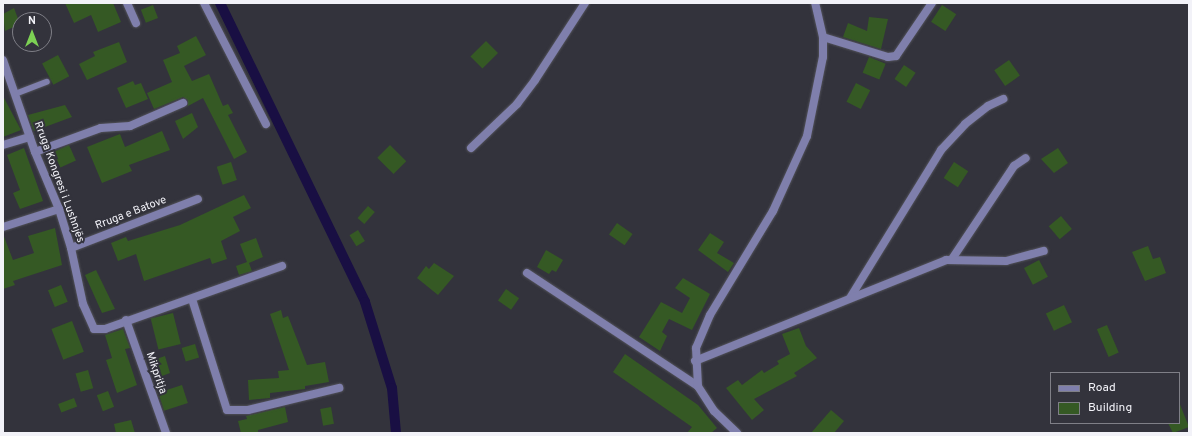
<!DOCTYPE html>
<html>
<head>
<meta charset="utf-8">
<style>
	body { margin:0 }
	#map { position:relative; width:1192px; height:436px; overflow:hidden; background:#33333c; font-family:Overpass,sans-serif }
	div>[style] { position:absolute }
	[style*='--x'] { left:calc(var(--x)*1px); top:calc(var(--y)*1px); width:calc(var(--w)*1px); rotate:calc(var(--a)*1deg) }
	.canal>* { height:10px; margin:-5px; padding:0 5px; transform-origin:5px; border-radius:5px; background:#190f43 }
	.building>* { inset:0; background:#355924; transform-origin:0 0 }
	.roads { filter:drop-shadow(0 0 1px #52525a) drop-shadow(0 0 1px #52525a) }
	.lane>* { height:6px; margin:-3px; padding:0 3px; transform-origin:3px; border-radius:3px; background:#7f7fac }
	.street>* { height:8px; margin:-4px; padding:0 4px; transform-origin:4px; border-radius:4px; background:#7f7fac }
	span { translate:-50% -50%; white-space:nowrap; text-align:center; line-height:1.15; -webkit-text-stroke:4px #33333c; paint-order:stroke }
	.street-label { font-size:11px; color:#f2f2f8 }
	.frame { position:absolute; inset:0; border:4px solid #f2f2f8; pointer-events:none }
	.legend { position:absolute; left:1050px; top:372px; width:130px; height:52px; box-sizing:border-box; background:#33333c; border:1px solid #7f7f87; margin:0; padding:5px 7px; list-style:none; font-size:12px; color:#f2f2f8 }
	.legend li { display:flex; align-items:center; gap:8px; height:20px }
	.legend b { width:20px; border:1px solid #7f7f87 }
	.north { position:absolute; left:12px; top:12px; width:40px; height:40px; box-sizing:border-box; background:#33333c; border:1px solid #7f7f87; border-radius:50%; rotate:0deg; font-size:11px; font-weight:700; line-height:16px; text-align:center; color:#f2f2f8 }
	.north::after { content:''; display:block; margin:auto; width:14px; height:18px; background:#7dd154; clip-path:polygon(50% 0,100% 100%,50% 72%,0 100%) }
</style>
</head>
<body>
<div id="map">
	<div class="canal">
		<i style="--x:220;--y:3;--w:332;--a:64.1"></i>
		<i style="--x:365;--y:302;--w:90;--a:72.6"></i>
		<i style="--x:392;--y:388;--w:45;--a:84.9"></i>
	</div>
	<div class="building">
		<i style="clip-path:polygon(65px 3px,113px 3px,121px 22px,98px 32px,91px 15px,74px 23px)"></i>
		<i style="left:153px;top:5px;width:14px;height:13px;rotate:69deg"></i>
		<i style="left:942px;top:5px;width:17px;height:20px;rotate:33deg"></i>
		<i style="clip-path:polygon(14px 8px,20px 24px,5px 31px,3px 14px)"></i>
		<i style="clip-path:polygon(869px 17px,888px 19px,881px 49px,843px 37px,848px 23px,867px 31px)"></i>
		<i style="clip-path:polygon(196px 36px,206px 55px,184px 66px,192px 81px,209px 74px,223px 106px,228px 104px,233px 113px,228px 115px,247px 152px,234px 159px,203px 98px,188px 106px,188px 100px,183px 97px,154px 109px,147px 93px,172px 82px,163px 60px,180px 53px,177px 46px)"></i>
		<i style="left:486px;top:41px;width:17px;height:22px;rotate:45deg"></i>
		<i style="clip-path:polygon(119px 42px,127px 62px,87px 80px,79px 64px,95px 56px,93px 52px)"></i>
		<i style="left:58px;top:55px;width:24px;height:18px;rotate:62deg"></i>
		<i style="left:869px;top:57px;width:18px;height:17px;rotate:22deg"></i>
		<i style="left:1009px;top:60px;width:19px;height:18px;rotate:55deg"></i>
		<i style="left:904px;top:65px;width:14px;height:17px;rotate:34deg"></i>
		<i style="clip-path:polygon(133px 81px,135px 85px,141px 83px,148px 99px,126px 108px,117px 88px)"></i>
		<i style="left:856px;top:83px;width:16px;height:21px;rotate:27deg"></i>
		<i style="clip-path:polygon(3px 96px,21px 130px,3px 137px)"></i>
		<i style="clip-path:polygon(65px 105px,72px 117px,34px 131px,28px 115px)"></i>
		<i style="clip-path:polygon(192px 113px,198px 127px,183px 139px,175px 121px)"></i>
		<i style="clip-path:polygon(162px 131px,170px 150px,129px 165px,132px 171px,102px 183px,87px 147px,120px 134px,125px 147px)"></i>
		<i style="left:69px;top:145px;width:17px;height:17px;rotate:66deg"></i>
		<i style="left:390px;top:145px;width:23px;height:18px;rotate:45deg"></i>
		<i style="clip-path:polygon(24px 148px,43px 201px,20px 209px,13px 193px,20px 190px,7px 155px)"></i>
		<i style="clip-path:polygon(1058px 148px,1068px 163px,1054px 173px,1041px 159px)"></i>
		<i style="left:231px;top:162px;width:19px;height:15px;rotate:72deg"></i>
		<i style="left:954px;top:162px;width:17px;height:19px;rotate:33deg"></i>
		<i style="clip-path:polygon(244px 195px,251px 208px,233px 217px,240px 231px,221px 241px,227px 259px,212px 264px,210px 258px,144px 281px,136px 254px,118px 261px,111px 243px,126px 237px,128px 241px,180px 225px)"></i>
		<i style="left:368px;top:206px;width:9px;height:16px;rotate:41deg"></i>
		<i style="left:1061px;top:216px;width:17px;height:16px;rotate:50deg"></i>
		<i style="left:617px;top:223px;width:19px;height:14px;rotate:35deg"></i>
		<i style="clip-path:polygon(55px 228px,62px 265px,13px 281px,15px 285px,3px 289px,3px 234px,13px 260px,34px 253px,28px 236px)"></i>
		<i style="left:358px;top:230px;width:13px;height:10px;rotate:58deg"></i>
		<i style="clip-path:polygon(710px 233px,724px 242px,717px 253px,734px 263px,728px 272px,698px 250px)"></i>
		<i style="clip-path:polygon(256px 238px,263px 257px,249px 263px,252px 271px,239px 275px,236px 266px,247px 262px,240px 244px)"></i>
		<i style="clip-path:polygon(1148px 246px,1153px 259px,1160px 257px,1166px 273px,1145px 281px,1132px 252px)"></i>
		<i style="clip-path:polygon(546px 250px,563px 260px,556px 272px,552px 270px,549px 274px,537px 267px)"></i>
		<i style="left:1039px;top:260px;width:19px;height:17px;rotate:62deg"></i>
		<i style="clip-path:polygon(434px 263px,454px 276px,438px 295px,417px 278px,426px 266px,429px 269px)"></i>
		<i style="clip-path:polygon(96px 270px,115px 309px,102px 313px,85px 275px)"></i>
		<i style="clip-path:polygon(683px 278px,710px 294px,692px 330px,669px 319px,662px 332px,667px 336px,660px 351px,639px 337px,661px 302px,682px 313px,690px 298px,675px 288px)"></i>
		<i style="left:61px;top:285px;width:18px;height:14px;rotate:68deg"></i>
		<i style="left:506px;top:289px;width:16px;height:14px;rotate:35deg"></i>
		<i style="left:1064px;top:305px;width:19px;height:20px;rotate:65deg"></i>
		<i style="clip-path:polygon(281px 310px,283px 318px,288px 316px,307px 365px,325px 362px,329px 382px,305px 386px,305px 389px,270px 393px,270px 398px,249px 400px,248px 380px,279px 378px,278px 371px,289px 370px,270px 314px)"></i>
		<i style="left:173px;top:313px;width:32px;height:23px;rotate:76deg"></i>
		<i style="left:72px;top:321px;width:33px;height:22px;rotate:69deg"></i>
		<i style="left:1107px;top:325px;width:30px;height:11px;rotate:67deg"></i>
		<i style="clip-path:polygon(799px 328px,806px 346px,817px 358px,794px 373px,797px 376px,754px 399px,764px 410px,752px 420px,726px 388px,738px 380px,742px 385px,762px 370px,764px 373px,779px 364px,777px 361px,790px 354px,782px 334px)"></i>
		<i style="clip-path:polygon(123px 329px,130px 348px,125px 349px,137px 385px,117px 393px,106px 360px,112px 358px,105px 335px)"></i>
		<i style="left:195px;top:344px;width:14px;height:14px;rotate:73deg"></i>
		<i style="clip-path:polygon(625px 354px,698px 405px,717px 428px,711px 433px,687px 433px,692px 427px,613px 372px)"></i>
		<i style="clip-path:polygon(165px 356px,170px 373px,162px 376px,160px 372px,156px 374px,151px 361px)"></i>
		<i style="left:88px;top:370px;width:19px;height:13px;rotate:74deg"></i>
		<i style="left:182px;top:385px;width:19px;height:25px;rotate:72deg"></i>
		<i style="left:108px;top:391px;width:17px;height:12px;rotate:69deg"></i>
		<i style="left:74px;top:398px;width:9px;height:17px;rotate:69deg"></i>
		<i style="clip-path:polygon(1179px 402px,1189px 427px,1173px 433px,1168px 423px,1179px 423px)"></i>
		<i style="clip-path:polygon(285px 407px,288px 422px,258px 430px,258px 433px,241px 433px,238px 421px,247px 419px,246px 416px)"></i>
		<i style="left:331px;top:407px;width:17px;height:11px;rotate:80deg"></i>
		<i style="clip-path:polygon(831px 410px,844px 421px,834px 433px,811px 433px)"></i>
		<i style="clip-path:polygon(131px 420px,135px 433px,116px 433px,114px 424px)"></i>
	</div>
	<div class="roads">
		<div class="lane">
			<i style="--x:15;--y:94;--w:34;--a:-21"></i>
		</div>
		<div class="street">
			<i style="--x:127;--y:3;--w:22;--a:66"></i>
			<i style="--x:204;--y:3;--w:136;--a:62.9"></i>
			<i style="--x:823;--y:37;--w:68;--a:17.1"></i>
			<i style="--x:888;--y:57;--w:8;--a:-7"></i>
			<i style="--x:896;--y:56;--w:64;--a:-55.8"></i>
			<i style="--x:3;--y:60;--w:97;--a:70.8"></i>
			<i style="--x:35;--y:152;--w:62;--a:67.2"></i>
			<i style="--x:59;--y:209;--w:41;--a:72.9"></i>
			<i style="--x:71;--y:248;--w:57;--a:77.9"></i>
			<i style="--x:83;--y:304;--w:27;--a:66"></i>
			<i style="--x:94;--y:329;--w:11;--a:0"></i>
			<i style="--x:105;--y:329;--w:188;--a:-19.6"></i>
			<i style="--x:3;--y:145;--w:28;--a:-17"></i>
			<i style="--x:471;--y:148;--w:64;--a:-43.7"></i>
			<i style="--x:517;--y:104;--w:30;--a:-53"></i>
			<i style="--x:535;--y:80;--w:92;--a:-57"></i>
			<i style="--x:35;--y:152;--w:70;--a:-20"></i>
			<i style="--x:101;--y:128;--w:29;--a:-4"></i>
			<i style="--x:130;--y:126;--w:58;--a:-23.5"></i>
			<i style="--x:3;--y:227;--w:59;--a:-17.8"></i>
			<i style="--x:71;--y:248;--w:136;--a:-21.1"></i>
			<i style="--x:952;--y:259;--w:112;--a:-56.3"></i>
			<i style="--x:1014;--y:166;--w:14;--a:-34"></i>
			<i style="--x:527;--y:273;--w:205;--a:33.5"></i>
			<i style="--x:850;--y:298;--w:174;--a:-58.4"></i>
			<i style="--x:941;--y:150;--w:35;--a:-47"></i>
			<i style="--x:965;--y:124;--w:29;--a:-38"></i>
			<i style="--x:988;--y:106;--w:17;--a:-25"></i>
			<i style="--x:192;--y:299;--w:116;--a:72.5"></i>
			<i style="--x:227;--y:410;--w:21;--a:0"></i>
			<i style="--x:248;--y:410;--w:94;--a:-13.6"></i>
			<i style="--x:126;--y:320;--w:120;--a:70.5"></i>
			<i style="--x:695;--y:361;--w:271;--a:-21.9"></i>
			<i style="--x:946;--y:260;--w:60;--a:1"></i>
			<i style="--x:1006;--y:261;--w:39;--a:-15"></i>
			<i style="--x:737;--y:433;--w:32;--a:-136"></i>
			<i style="--x:714;--y:411;--w:30;--a:-123"></i>
			<i style="--x:698;--y:386;--w:38;--a:-93"></i>
			<i style="--x:696;--y:348;--w:36;--a:-67"></i>
			<i style="--x:710;--y:315;--w:122;--a:-58.8"></i>
			<i style="--x:773;--y:211;--w:82;--a:-65.6"></i>
			<i style="--x:807;--y:136;--w:81;--a:-78.6"></i>
			<i style="--x:823;--y:57;--w:20;--a:-90"></i>
			<i style="--x:823;--y:37;--w:35;--a:-103"></i>
		</div>
	</div>
	<div class="street-label">
		<span style="left:59px;top:182px;rotate:70deg">Rruga Kongresi i Lushnjës</span>
		<span style="left:131px;top:213px;rotate:-21deg">Rruga e Batove</span>
		<span style="left:156px;top:373px;rotate:71deg">Mikpritja</span>
	</div>
	<div class="frame"></div>
	<ul class="legend">
	<li><b style="height:5px;background:#7f7fac"></b>Road</li>
	<li><b style="height:11px;background:#355924"></b>Building</li>
	</ul>
	<div class="north">N</div>
</div>
</body>
</html>
